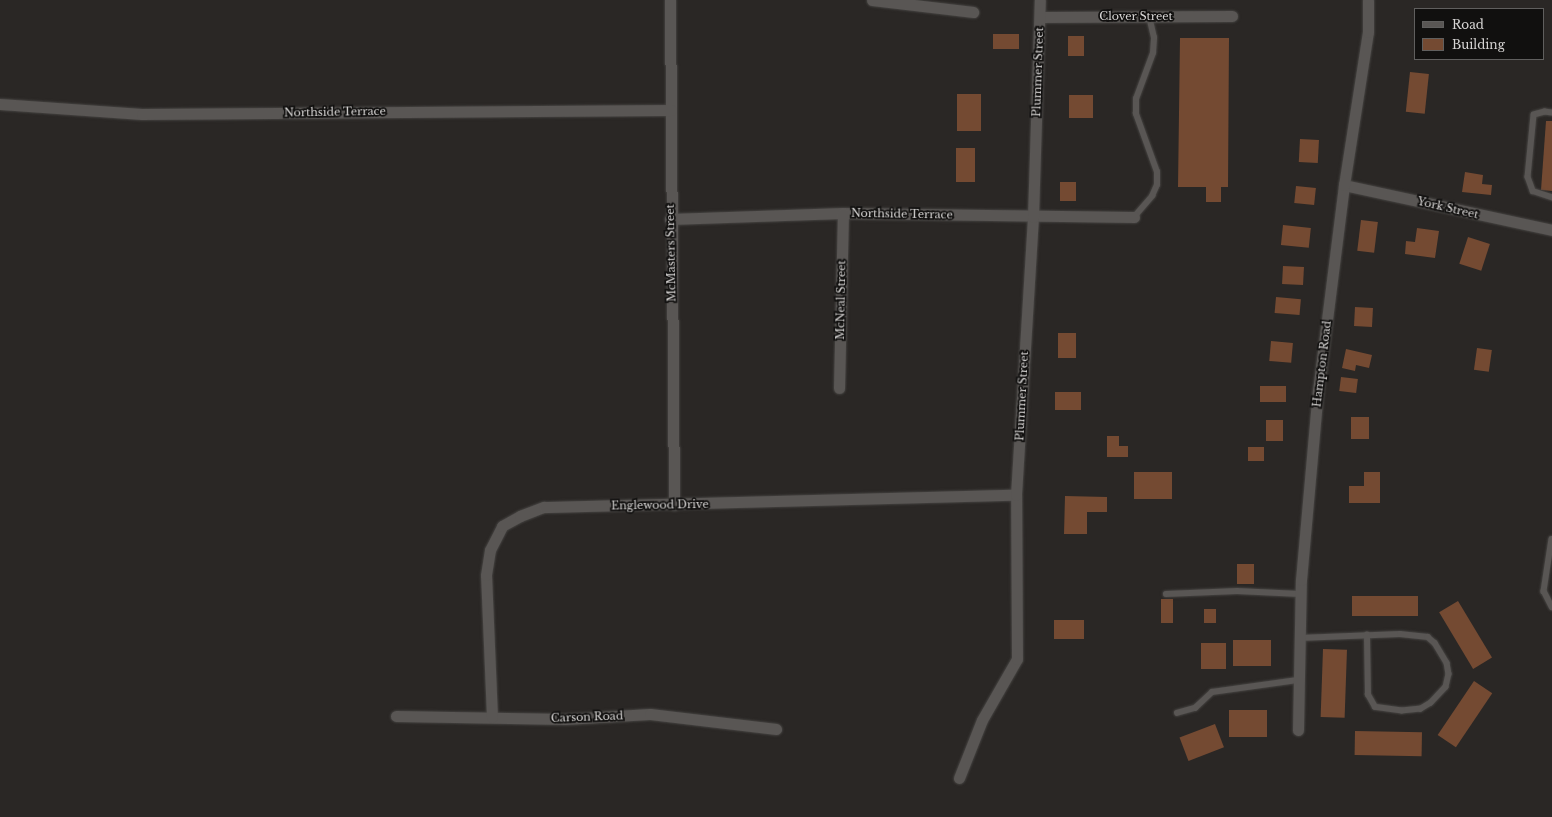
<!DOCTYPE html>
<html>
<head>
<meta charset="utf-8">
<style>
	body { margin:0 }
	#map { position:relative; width:1552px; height:817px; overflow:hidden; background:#2a2725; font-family:"Libre Baskerville",serif }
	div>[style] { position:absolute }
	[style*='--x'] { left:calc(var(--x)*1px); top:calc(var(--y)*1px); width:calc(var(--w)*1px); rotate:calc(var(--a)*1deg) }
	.building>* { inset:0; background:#744a32; transform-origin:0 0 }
	.roads { filter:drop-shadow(0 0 1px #454341) drop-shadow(0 0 1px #454341) }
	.lane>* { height:5.5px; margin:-2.75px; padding:0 2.75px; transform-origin:2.75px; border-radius:2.75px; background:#595654 }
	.street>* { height:11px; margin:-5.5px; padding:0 5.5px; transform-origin:5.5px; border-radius:5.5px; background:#595654 }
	span { translate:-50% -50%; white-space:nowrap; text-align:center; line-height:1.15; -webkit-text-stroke:3.5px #11100f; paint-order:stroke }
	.street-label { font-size:11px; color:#d7d5d4 }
	.legend { position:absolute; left:1414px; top:8px; width:130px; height:52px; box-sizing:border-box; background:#11100f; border:1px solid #605f5e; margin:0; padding:5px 7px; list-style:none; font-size:12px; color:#d7d5d4 }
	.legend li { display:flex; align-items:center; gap:8px; height:20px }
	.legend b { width:20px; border:1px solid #605f5e }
</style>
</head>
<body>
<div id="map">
	<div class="building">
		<i style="left:993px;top:34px;width:26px;height:15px"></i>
		<i style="left:1068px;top:36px;width:16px;height:20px"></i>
		<i style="clip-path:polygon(1180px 38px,1229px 38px,1228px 187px,1221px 187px,1221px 202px,1206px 202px,1206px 187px,1178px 187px)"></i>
		<i style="left:1410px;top:72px;width:19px;height:40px;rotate:6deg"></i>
		<i style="left:957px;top:94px;width:24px;height:37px"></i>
		<i style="left:1069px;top:95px;width:24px;height:23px"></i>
		<i style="clip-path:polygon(1546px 121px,1552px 121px,1552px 191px,1541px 190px)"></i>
		<i style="left:1300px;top:139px;width:19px;height:23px;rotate:3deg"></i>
		<i style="left:956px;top:148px;width:19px;height:34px"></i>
		<i style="clip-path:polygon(1465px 172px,1483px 175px,1482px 184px,1492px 185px,1491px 195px,1462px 192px)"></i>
		<i style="left:1060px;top:182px;width:16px;height:19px"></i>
		<i style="left:1296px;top:186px;width:20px;height:17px;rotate:6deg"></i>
		<i style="left:1361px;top:220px;width:17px;height:31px;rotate:7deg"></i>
		<i style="left:1283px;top:225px;width:28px;height:20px;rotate:6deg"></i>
		<i style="clip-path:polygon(1417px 228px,1439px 231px,1435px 258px,1405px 254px,1406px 241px,1415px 242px)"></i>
		<i style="left:1468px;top:237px;width:23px;height:28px;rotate:18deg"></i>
		<i style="left:1283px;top:266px;width:21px;height:18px;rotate:3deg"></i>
		<i style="left:1276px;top:297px;width:25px;height:16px;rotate:5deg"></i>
		<i style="left:1355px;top:307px;width:18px;height:19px;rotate:3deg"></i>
		<i style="left:1058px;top:333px;width:18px;height:25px"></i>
		<i style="left:1271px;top:341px;width:22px;height:20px;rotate:5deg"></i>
		<i style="left:1477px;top:348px;width:15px;height:22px;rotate:8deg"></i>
		<i style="clip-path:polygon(1346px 349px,1372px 355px,1369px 368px,1356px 365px,1355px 371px,1342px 368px)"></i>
		<i style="left:1341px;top:377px;width:17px;height:14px;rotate:7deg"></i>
		<i style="left:1260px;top:386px;width:26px;height:16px"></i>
		<i style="left:1055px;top:392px;width:26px;height:18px"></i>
		<i style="left:1351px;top:417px;width:18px;height:22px"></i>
		<i style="left:1266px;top:420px;width:17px;height:21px"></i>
		<i style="clip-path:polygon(1107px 436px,1119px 436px,1119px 446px,1128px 446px,1128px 457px,1107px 457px)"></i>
		<i style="left:1248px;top:447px;width:16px;height:14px"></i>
		<i style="left:1134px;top:472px;width:38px;height:27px"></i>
		<i style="clip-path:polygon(1364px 472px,1380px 472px,1380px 503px,1349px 503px,1349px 486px,1364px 486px)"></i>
		<i style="clip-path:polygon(1065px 496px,1107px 497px,1107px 512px,1087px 512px,1087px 534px,1064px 534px)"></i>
		<i style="left:1237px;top:564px;width:17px;height:20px"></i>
		<i style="left:1418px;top:596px;width:20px;height:66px;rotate:90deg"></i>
		<i style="left:1161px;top:599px;width:12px;height:24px"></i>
		<i style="left:1458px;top:601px;width:66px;height:22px;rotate:59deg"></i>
		<i style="left:1204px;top:609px;width:12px;height:14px"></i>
		<i style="left:1054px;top:620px;width:30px;height:19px"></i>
		<i style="left:1233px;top:640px;width:38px;height:26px"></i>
		<i style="left:1201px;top:643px;width:25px;height:26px"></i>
		<i style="left:1323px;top:649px;width:24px;height:68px;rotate:2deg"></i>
		<i style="left:1474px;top:681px;width:22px;height:65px;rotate:34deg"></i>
		<i style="left:1229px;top:710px;width:38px;height:27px"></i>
		<i style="left:1215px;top:724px;width:25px;height:38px;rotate:69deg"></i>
		<i style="left:1355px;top:731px;width:67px;height:24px;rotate:1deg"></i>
	</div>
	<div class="roads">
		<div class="lane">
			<i style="--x:1552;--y:113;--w:7;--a:-172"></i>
			<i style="--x:1545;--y:112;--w:11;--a:165"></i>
			<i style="--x:1534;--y:115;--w:62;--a:95.5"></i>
			<i style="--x:1528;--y:177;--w:15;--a:70"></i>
			<i style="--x:1533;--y:191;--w:20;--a:18"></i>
			<i style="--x:1134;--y:217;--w:28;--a:-49"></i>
			<i style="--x:1152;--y:196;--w:12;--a:-66"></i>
			<i style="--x:1157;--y:185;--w:13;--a:-90"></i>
			<i style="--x:1157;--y:172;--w:62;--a:-109.9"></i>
			<i style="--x:1136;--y:114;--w:15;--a:-90"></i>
			<i style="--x:1136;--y:99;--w:49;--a:-69.7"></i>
			<i style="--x:1153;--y:53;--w:15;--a:-86"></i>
			<i style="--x:1154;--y:38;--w:23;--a:-103"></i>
			<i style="--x:1552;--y:539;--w:53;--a:98.7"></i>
			<i style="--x:1544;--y:591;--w:18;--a:63"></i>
			<i style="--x:1166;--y:594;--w:71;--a:-2.4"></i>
			<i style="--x:1237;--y:591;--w:63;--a:2.7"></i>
			<i style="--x:1299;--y:638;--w:101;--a:-2.3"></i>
			<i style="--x:1400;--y:634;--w:28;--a:6"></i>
			<i style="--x:1428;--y:637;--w:9;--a:41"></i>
			<i style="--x:1435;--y:643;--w:23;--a:59"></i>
			<i style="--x:1447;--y:663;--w:11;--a:80"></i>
			<i style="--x:1449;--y:674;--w:13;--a:103"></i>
			<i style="--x:1446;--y:687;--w:22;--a:133"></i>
			<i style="--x:1431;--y:703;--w:12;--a:149"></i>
			<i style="--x:1421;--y:709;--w:19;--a:174"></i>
			<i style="--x:1402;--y:711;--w:27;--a:-172"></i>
			<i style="--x:1375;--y:707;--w:14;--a:-120"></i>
			<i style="--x:1368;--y:695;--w:60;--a:-91"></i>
			<i style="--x:1177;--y:713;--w:19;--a:-16"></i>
			<i style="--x:1195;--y:708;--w:23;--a:-43"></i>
			<i style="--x:1212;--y:692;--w:86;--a:-8"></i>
		</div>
		<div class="street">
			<i style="--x:670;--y:0;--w:505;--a:89.55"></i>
			<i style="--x:872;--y:0;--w:102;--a:6.8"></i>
			<i style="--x:1040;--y:17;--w:192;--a:-0.3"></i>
			<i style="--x:0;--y:104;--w:142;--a:4"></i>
			<i style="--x:142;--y:114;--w:529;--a:-0.43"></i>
			<i style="--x:1344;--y:185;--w:213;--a:12.2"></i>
			<i style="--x:670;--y:219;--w:173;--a:-2"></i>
			<i style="--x:843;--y:213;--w:291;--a:0.8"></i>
			<i style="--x:839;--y:388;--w:175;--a:-88.7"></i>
			<i style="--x:396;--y:716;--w:169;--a:1"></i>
			<i style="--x:565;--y:719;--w:85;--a:-3.4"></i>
			<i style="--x:650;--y:714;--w:127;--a:6.8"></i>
			<i style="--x:492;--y:717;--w:142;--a:-92.4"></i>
			<i style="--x:486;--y:575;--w:25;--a:-81"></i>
			<i style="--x:490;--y:550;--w:27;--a:-63"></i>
			<i style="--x:502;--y:526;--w:21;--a:-29"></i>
			<i style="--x:520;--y:516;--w:26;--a:-21"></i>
			<i style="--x:544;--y:507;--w:472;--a:-1.5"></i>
			<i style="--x:1298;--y:730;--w:150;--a:-88.9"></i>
			<i style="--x:1301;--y:580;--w:190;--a:-84.9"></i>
			<i style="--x:1318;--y:391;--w:208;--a:-82.8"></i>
			<i style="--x:1344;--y:185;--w:155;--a:-81.1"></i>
			<i style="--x:1368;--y:32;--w:32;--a:-90"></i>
			<i style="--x:959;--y:778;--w:62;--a:-68.4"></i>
			<i style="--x:982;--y:720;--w:70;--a:-60.2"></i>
			<i style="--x:1017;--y:659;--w:164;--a:-90.3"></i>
			<i style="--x:1016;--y:495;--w:279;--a:-86.5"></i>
			<i style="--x:1033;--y:217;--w:217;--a:-88.2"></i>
		</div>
	</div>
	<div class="street-label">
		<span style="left:1136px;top:16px">Clover Street</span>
		<span style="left:1038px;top:72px;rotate:-88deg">Plummer Street</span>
		<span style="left:335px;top:112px;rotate:-1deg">Northside Terrace</span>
		<span style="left:1448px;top:208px;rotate:13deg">York Street</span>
		<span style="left:902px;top:214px;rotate:1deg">Northside Terrace</span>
		<span style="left:671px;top:253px;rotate:-91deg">McMasters Street</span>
		<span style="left:841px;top:300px;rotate:-89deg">McNeal Street</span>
		<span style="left:1322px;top:364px;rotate:-83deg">Hampton Road</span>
		<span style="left:1022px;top:396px;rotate:-87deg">Plummer Street</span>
		<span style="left:660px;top:505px;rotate:-1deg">Englewood Drive</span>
		<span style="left:587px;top:717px;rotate:-2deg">Carson Road</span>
	</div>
	<ul class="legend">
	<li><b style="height:5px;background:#595654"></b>Road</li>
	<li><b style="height:11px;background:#744a32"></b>Building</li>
	</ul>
</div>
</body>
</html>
